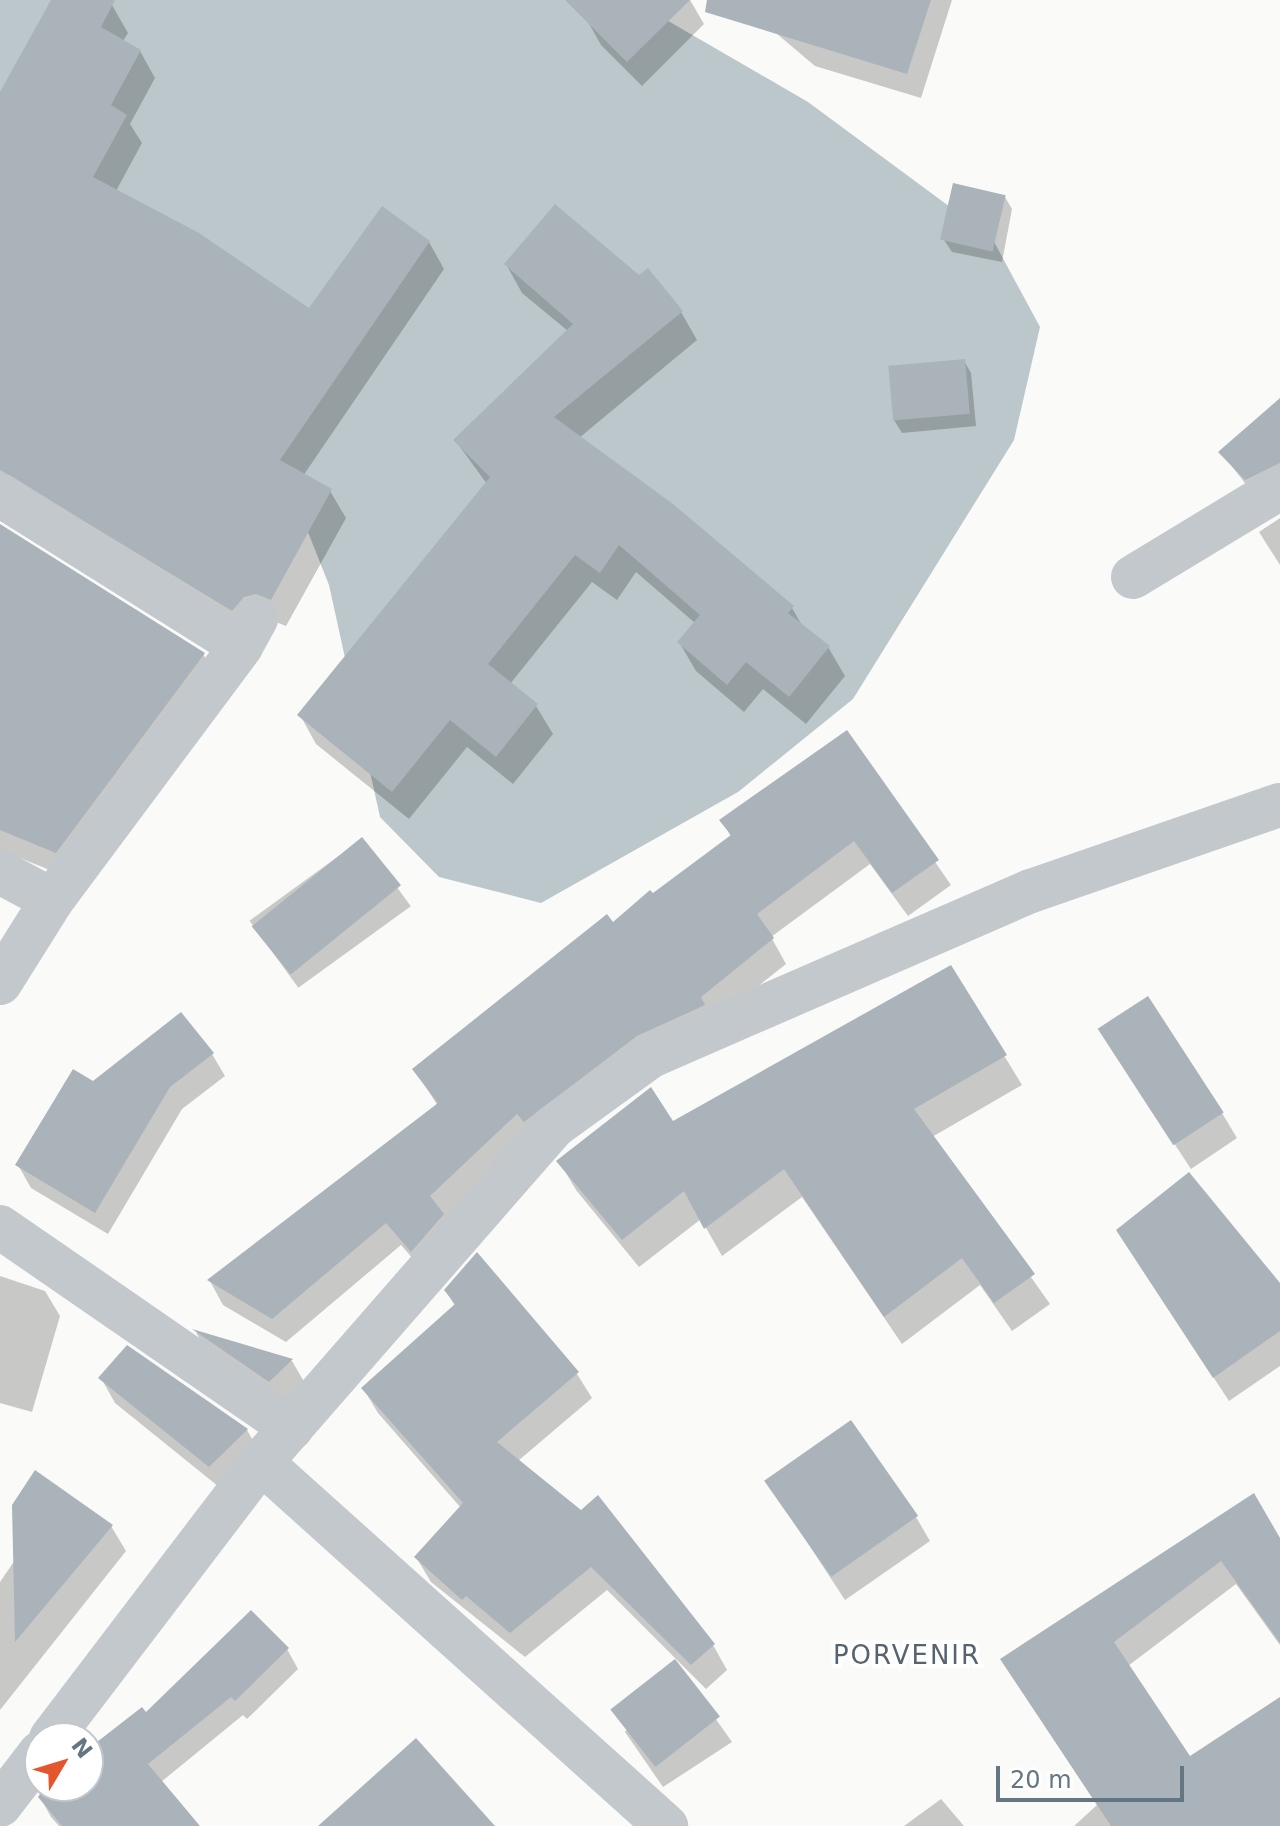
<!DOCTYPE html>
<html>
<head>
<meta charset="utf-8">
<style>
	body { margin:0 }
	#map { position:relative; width:1280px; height:1826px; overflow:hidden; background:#fafaf8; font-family:"DejaVu Sans",sans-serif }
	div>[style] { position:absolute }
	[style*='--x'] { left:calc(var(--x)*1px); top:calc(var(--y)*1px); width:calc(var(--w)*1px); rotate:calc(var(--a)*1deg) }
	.water>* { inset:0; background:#bbc7cb }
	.shadow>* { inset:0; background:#0003; transform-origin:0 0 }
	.building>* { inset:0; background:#aab3b9; transform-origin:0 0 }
	.minor>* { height:44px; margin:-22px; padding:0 22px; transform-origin:22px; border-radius:22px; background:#c3c8cc }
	span { translate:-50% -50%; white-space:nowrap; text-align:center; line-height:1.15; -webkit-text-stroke:8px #fff; paint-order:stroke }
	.neighbourhood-label { font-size:26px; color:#57646e; letter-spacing:2px }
	.north { position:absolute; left:24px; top:1722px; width:80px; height:80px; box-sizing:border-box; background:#fff; border:2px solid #c1c8cd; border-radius:50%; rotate:52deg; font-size:22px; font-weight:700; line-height:32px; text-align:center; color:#657683 }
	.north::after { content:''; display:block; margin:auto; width:28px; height:36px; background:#e4572e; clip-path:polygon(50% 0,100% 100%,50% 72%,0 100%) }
	.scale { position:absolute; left:996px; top:1766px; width:188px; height:36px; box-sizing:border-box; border:4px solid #657683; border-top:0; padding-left:10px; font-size:24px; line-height:28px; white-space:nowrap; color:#657683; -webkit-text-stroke:6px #fff; paint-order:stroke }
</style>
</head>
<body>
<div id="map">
	<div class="water">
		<i style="clip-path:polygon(0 0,642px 0,651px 11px,808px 102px,992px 238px,1040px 327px,1014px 440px,853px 699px,738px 792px,541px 903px,439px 877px,380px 817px,329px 585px,298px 507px,0 374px)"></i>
	</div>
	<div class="shadow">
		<i style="clip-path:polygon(53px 0,102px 0,112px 5px,128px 33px,123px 41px,140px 51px,155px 78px,130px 124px,142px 143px,116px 191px,310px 310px,429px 242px,444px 269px,303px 476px,330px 491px,346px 518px,286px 626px,273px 621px,248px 637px,0 505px,0 97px)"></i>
		<i style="clip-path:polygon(607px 0,690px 0,704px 24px,642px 86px,601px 45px,587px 20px)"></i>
		<i style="clip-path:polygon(737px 0,952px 0,921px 98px,815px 66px)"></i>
		<i style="clip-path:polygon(1005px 197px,1012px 209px,1002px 262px,952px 252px,944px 240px)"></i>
		<i style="clip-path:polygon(506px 264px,681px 312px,697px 340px,579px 438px,792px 608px,803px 627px,828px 647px,845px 676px,806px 724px,763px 689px,744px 712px,696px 671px,679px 642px,695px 623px,636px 572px,617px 600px,592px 582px,510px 684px,536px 706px,553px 734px,513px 784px,467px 747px,409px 819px,316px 744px,300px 715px,487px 484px,455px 440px,568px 331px,522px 293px)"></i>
		<i style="clip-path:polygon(964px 361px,971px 373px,976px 426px,902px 433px,894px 420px)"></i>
		<i style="clip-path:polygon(1280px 401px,1280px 494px,1261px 504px,1221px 452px)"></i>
		<i style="clip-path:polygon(1280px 518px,1280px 565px,1259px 532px)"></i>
		<i style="clip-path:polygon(0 527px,203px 654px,219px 681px,72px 879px,0 850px)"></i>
		<i style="clip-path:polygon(846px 733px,951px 885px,908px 916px,870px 864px,771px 937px,786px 964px,713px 1022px,650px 1059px,426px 1274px,401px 1245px,286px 1342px,223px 1305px,210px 1281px,438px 1106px,414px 1069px,731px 837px,722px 820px)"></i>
		<i style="left:362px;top:839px;width:83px;height:139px;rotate:54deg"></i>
		<i style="clip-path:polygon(951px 968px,1022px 1085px,932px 1137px,1050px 1304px,1012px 1331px,980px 1285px,902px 1344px,802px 1197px,722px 1256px,701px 1219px,639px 1267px,576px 1190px,559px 1161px,651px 1089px,673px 1124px)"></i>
		<i style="clip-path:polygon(212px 1054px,225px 1076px,182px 1109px,108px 1234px,31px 1188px,18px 1165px,93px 1083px)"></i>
		<i style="clip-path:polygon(1116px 1055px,1222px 1113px,1237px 1138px,1191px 1169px)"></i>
		<i style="clip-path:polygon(477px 1255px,577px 1374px,592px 1398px,518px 1461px,713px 1645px,727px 1670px,706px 1689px,607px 1590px,525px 1657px,431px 1582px,416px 1557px,461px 1508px,378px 1413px,363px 1388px,455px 1306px,446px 1291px)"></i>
		<i style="clip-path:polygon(1133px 1255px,1280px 1286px,1280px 1366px,1229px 1401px)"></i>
		<i style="clip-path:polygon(0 1276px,45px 1291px,60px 1316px,32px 1412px,0 1403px)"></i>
		<i style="clip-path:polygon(196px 1332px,292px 1361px,306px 1385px,284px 1406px,208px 1354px)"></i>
		<i style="clip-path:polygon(127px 1347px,247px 1430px,261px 1455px,224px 1491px,115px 1403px,101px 1378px)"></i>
		<i style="clip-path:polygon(767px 1481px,916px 1517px,930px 1541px,845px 1600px)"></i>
		<i style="clip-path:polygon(1253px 1496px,1280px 1542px,1280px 1645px,1236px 1584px,1128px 1666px,1189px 1759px,1280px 1698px,1280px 1826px,1074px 1826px,1097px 1805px,1017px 1683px)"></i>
		<i style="clip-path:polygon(111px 1526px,126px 1551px,0 1710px,0 1582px,15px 1560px)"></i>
		<i style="clip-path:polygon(287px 1649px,298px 1669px,247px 1719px,243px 1715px,161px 1782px,197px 1826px,59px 1826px,51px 1817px,40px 1797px,49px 1786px,88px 1786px,88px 1751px,146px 1715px)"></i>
		<i style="clip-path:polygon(675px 1661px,732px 1742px,663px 1787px,625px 1732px)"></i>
		<i style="clip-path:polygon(941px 1799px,964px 1826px,904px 1826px)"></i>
	</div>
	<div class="building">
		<i style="clip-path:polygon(51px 0,115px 0,101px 27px,141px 50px,111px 105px,127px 115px,93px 177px,199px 233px,309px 308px,382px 206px,430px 241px,280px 460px,332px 489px,271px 600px,256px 594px,244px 597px,232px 611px,0 470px,0 92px)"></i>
		<i style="clip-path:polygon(565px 0,690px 0,627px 62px)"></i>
		<i style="clip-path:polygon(707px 0,931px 0,907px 74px,705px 12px)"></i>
		<i style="left:953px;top:183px;width:54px;height:58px;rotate:13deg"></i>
		<i style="clip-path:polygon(555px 204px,639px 275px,648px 268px,683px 311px,554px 417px,673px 504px,794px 606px,788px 613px,830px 646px,789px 697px,746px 662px,727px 685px,677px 642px,700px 615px,619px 545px,600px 573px,575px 555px,488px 664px,538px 704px,496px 757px,450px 720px,392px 792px,297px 715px,490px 477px,453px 440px,573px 324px,504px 264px)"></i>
		<i style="left:965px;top:359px;width:55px;height:77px;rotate:85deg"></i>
		<i style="clip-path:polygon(1280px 398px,1280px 463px,1245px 480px,1218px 452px)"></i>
		<i style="clip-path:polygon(0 524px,205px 653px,56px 853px,0 830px)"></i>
		<i style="clip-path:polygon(847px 730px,939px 860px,892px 893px,854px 841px,757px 914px,774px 938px,701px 997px,705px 1005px,637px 1036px,524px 1122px,517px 1114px,430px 1196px,444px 1214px,411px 1252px,386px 1223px,272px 1319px,207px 1280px,438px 1103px,412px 1069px,607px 914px,613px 922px,650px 890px,653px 893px,731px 835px,719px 820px)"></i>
		<i style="left:362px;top:837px;width:62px;height:142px;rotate:51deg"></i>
		<i style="clip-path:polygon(951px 965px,1007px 1055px,914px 1109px,1035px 1274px,994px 1303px,962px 1258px,884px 1317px,784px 1169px,704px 1229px,684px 1191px,622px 1240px,556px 1161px,651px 1087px,673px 1121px)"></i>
		<i style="left:1148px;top:996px;width:139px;height:60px;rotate:57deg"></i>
		<i style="clip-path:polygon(181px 1012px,214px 1053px,170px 1087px,95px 1213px,15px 1165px,73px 1069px,93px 1081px)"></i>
		<i style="clip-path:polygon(1189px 1172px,1280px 1283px,1280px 1331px,1213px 1378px,1116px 1230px)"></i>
		<i style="clip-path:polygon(477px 1252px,579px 1372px,497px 1442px,581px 1510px,598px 1495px,715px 1644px,691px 1665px,591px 1567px,510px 1633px,466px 1596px,462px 1600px,414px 1557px,463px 1503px,361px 1388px,455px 1304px,444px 1290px)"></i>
		<i style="clip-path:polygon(192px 1329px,293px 1359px,269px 1382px)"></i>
		<i style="clip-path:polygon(127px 1345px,248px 1429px,209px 1467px,98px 1378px)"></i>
		<i style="left:851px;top:1420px;width:117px;height:106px;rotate:55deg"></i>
		<i style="clip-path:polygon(35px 1470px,113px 1525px,15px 1642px,12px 1505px)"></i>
		<i style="clip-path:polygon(1254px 1493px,1280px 1538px,1280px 1643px,1221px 1561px,1114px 1642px,1190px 1756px,1280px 1697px,1280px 1826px,1111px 1826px,1000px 1659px)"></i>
		<i style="clip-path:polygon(251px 1610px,289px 1648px,235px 1701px,231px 1697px,148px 1764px,200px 1826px,62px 1826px,38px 1797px,46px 1786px,88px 1786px,88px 1749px,142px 1707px,146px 1712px)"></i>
		<i style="left:675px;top:1659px;width:73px;height:82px;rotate:52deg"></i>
		<i style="clip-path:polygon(416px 1738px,495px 1826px,318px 1826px)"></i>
	</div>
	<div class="minor">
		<i style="--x:0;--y:495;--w:284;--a:32.1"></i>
		<i style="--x:1133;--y:577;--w:172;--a:-31.2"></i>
		<i style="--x:0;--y:872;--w:59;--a:28.3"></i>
		<i style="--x:0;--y:983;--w:98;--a:-57.9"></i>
		<i style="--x:52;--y:900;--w:317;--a:-53.3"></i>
		<i style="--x:241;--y:646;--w:31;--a:-61"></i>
		<i style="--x:0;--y:1227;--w:354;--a:34.6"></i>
		<i style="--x:261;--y:1462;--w:545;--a:41.95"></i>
		<i style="--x:51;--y:1738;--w:347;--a:-52.7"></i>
		<i style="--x:261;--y:1462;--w:444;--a:-48.9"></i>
		<i style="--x:553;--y:1127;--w:121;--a:-35.9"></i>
		<i style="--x:651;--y:1056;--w:414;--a:-23.5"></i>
		<i style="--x:1031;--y:891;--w:263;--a:-19.1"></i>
		<i style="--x:0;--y:1805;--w:66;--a:-52.4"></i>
	</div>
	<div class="neighbourhood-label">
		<span style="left:907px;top:1656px">PORVENIR</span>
	</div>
	<div class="north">N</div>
	<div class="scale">20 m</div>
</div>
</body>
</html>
